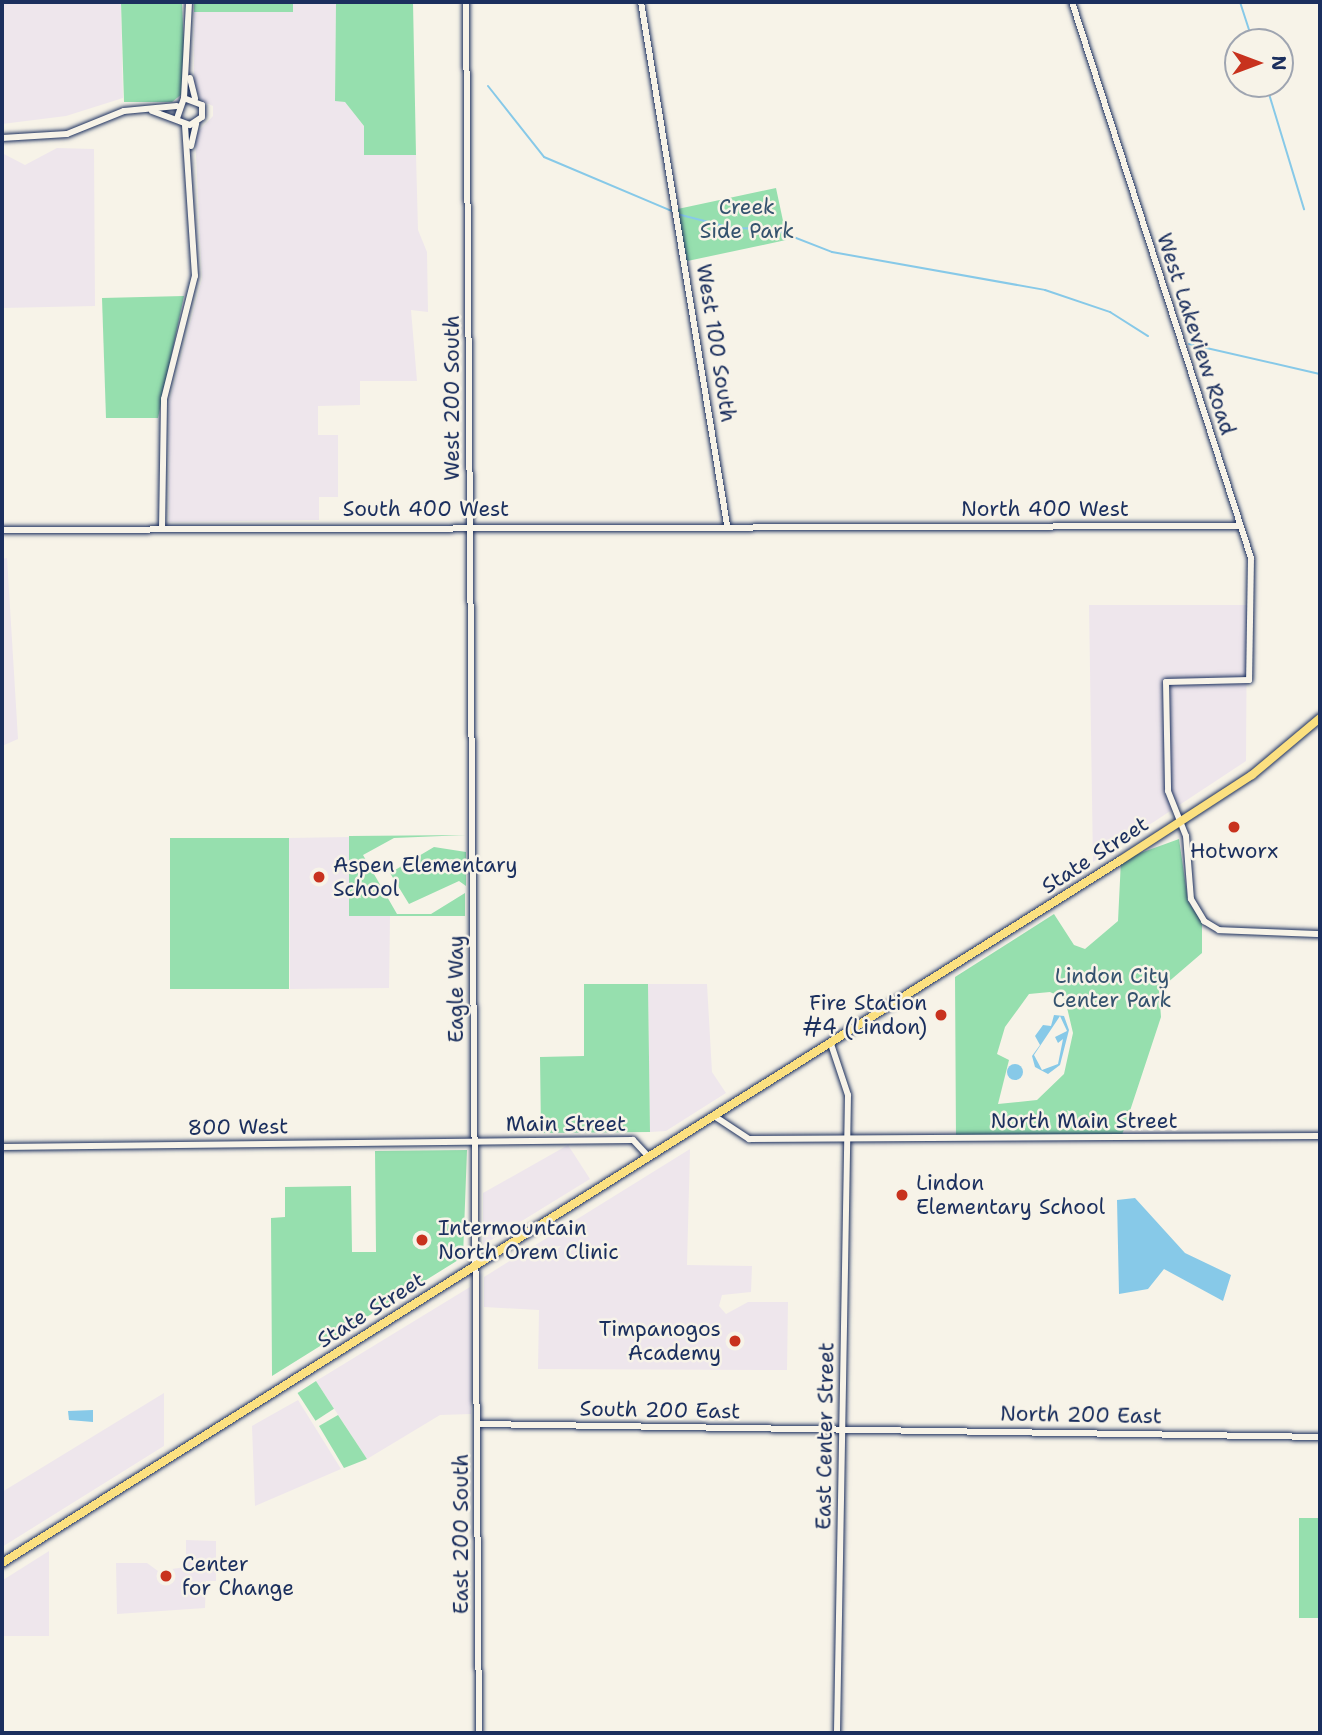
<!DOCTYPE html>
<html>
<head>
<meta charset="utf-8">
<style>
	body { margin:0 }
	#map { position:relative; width:1322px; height:1735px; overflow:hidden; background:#f7f3e8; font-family:"Shantell Sans",sans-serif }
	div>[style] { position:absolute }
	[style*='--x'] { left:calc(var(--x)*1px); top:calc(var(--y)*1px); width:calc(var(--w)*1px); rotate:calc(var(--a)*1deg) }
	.built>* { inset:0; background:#eee6ec }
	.green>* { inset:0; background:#96dfae; transform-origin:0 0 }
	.water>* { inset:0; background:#87c9e8 }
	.round { border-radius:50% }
	.stream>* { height:2px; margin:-1px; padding:0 1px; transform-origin:1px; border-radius:1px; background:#87c9e8 }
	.roads { filter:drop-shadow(0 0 2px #1b2f5e) drop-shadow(0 0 2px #1b2f5e) }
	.tertiary>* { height:6px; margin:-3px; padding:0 3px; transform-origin:3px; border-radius:3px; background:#f7f3e8 }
	.primary>* { height:8px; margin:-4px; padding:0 4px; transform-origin:4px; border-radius:4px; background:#fbe080 }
	.dots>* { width:19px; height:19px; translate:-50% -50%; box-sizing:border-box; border:4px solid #f7f3e8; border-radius:50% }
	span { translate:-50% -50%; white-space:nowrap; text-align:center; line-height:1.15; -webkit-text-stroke:5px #f7f3e8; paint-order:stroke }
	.park-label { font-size:21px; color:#34526e }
	.street-label { font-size:21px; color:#1b2f5e }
	.poi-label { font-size:21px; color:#1b2f5e }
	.left { translate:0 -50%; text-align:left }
	.right { translate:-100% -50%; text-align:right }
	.frame { position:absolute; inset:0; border:4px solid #1b2f5e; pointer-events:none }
	.north { position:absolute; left:1224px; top:28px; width:70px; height:70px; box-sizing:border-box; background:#f7f3e8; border:2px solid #9fa5b1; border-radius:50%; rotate:90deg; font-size:19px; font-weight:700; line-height:28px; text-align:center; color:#1b2f5e }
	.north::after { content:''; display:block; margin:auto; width:24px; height:32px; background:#c8321e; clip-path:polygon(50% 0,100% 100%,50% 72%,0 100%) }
</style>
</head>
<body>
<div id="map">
	<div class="built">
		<i style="clip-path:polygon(2px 2px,121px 2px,123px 98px,66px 116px,2px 124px)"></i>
		<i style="clip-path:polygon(293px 2px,336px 2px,335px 100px,345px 102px,364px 126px,364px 155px,416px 155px,418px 230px,427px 252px,428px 312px,411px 310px,417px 381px,360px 381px,360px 405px,318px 406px,318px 435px,338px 435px,338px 497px,319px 497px,319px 520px,169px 522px,169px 404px,202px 279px,195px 135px,213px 116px,213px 106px,202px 101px,194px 85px,194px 12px,292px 12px)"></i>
		<i style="clip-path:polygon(57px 148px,94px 149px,95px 306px,2px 308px,2px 153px,25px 165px)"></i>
		<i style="clip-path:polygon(7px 558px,18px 739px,2px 746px,2px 559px)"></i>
		<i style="clip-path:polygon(1089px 605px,1247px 605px,1246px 761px,1093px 862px)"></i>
		<i style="clip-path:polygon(349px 837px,349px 916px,390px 916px,389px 988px,290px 989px,289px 838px)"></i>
		<i style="clip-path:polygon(648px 984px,707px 984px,712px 1072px,726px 1093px,666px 1131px,650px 1132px)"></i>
		<i style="clip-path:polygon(568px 1145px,590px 1179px,483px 1245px,483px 1193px)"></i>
		<i style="clip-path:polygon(690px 1149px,687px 1265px,752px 1266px,751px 1292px,722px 1295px,719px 1306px,726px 1314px,748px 1302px,788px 1302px,787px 1370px,538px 1369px,539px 1310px,484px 1307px,484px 1277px)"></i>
		<i style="clip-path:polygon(470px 1287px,471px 1414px,440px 1415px,367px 1459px,316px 1381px)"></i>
		<i style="clip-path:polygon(164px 1393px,164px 1446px,2px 1547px,2px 1492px)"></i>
		<i style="clip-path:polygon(298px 1400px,341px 1469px,255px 1506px,252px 1426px)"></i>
		<i style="clip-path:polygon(186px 1540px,216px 1541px,216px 1581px,206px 1581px,205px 1608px,117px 1614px,116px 1563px,147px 1563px,158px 1571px,186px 1567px)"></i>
		<i style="clip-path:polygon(49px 1551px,49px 1636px,3px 1636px,3px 1580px)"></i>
	</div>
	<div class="green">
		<i style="clip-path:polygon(121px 2px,182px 2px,185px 72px,182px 94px,172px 102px,124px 102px)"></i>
		<i style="left:194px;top:2px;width:99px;height:10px"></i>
		<i style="clip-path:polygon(336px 2px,413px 2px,416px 155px,364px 155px,364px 126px,345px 102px,335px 101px)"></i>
		<i style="left:776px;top:188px;width:53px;height:103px;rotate:78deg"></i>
		<i style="clip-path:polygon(184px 296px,158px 418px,106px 418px,102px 298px)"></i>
		<i style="clip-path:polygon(466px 835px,394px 838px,363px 855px,397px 914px,431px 914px,465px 893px,465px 916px,349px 916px,349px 836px)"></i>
		<i style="left:289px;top:838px;width:151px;height:119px;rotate:90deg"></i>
		<i style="clip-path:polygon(evenodd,1179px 839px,1188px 901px,1202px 922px,1202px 953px,1159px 990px,1161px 1017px,1121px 1138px,956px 1139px,955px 977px,1054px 914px,1074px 945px,1085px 949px,1118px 921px,1121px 860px,1179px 839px,1050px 992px,1065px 999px,1073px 1033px,1064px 1074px,1037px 1100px,998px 1104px,1009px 1060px,997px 1054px,1005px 1027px,1029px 994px,1050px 992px)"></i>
		<i style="clip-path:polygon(434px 847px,466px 852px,466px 886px,459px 881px,409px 904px,390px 873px)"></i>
		<i style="clip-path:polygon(584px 984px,648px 984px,650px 1132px,541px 1133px,540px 1057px,584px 1056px)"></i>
		<i style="clip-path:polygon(467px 1150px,463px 1257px,272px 1376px,271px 1218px,285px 1217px,285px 1187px,351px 1186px,352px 1252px,376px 1252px,375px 1151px)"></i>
		<i style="left:316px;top:1381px;width:33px;height:22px;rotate:57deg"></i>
		<i style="clip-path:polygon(338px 1415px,367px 1459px,344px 1468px,319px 1426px)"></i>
		<i style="left:1299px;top:1518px;width:21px;height:100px"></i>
	</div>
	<div class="water">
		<i style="clip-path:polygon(evenodd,1054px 1015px,1064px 1016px,1069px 1030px,1060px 1065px,1048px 1074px,1035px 1067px,1032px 1056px,1040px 1045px,1035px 1036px,1043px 1025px,1051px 1026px,1054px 1015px,1060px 1016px,1067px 1031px,1055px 1037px,1058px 1043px,1063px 1039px,1058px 1064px,1042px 1070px,1034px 1055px,1060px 1016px)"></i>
		<i class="round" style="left:1007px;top:1064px;width:16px;height:16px"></i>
		<i style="clip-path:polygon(1135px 1198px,1185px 1253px,1231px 1275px,1223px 1301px,1164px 1269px,1148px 1289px,1119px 1294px,1117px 1200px)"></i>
		<i style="clip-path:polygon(93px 1410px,93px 1422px,69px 1420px,68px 1411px)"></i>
	</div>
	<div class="stream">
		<i style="--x:1240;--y:2;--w:42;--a:72"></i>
		<i style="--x:1266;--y:84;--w:131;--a:73.1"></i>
		<i style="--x:488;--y:86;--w:90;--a:51.7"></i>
		<i style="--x:544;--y:157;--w:139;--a:22.9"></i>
		<i style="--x:677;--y:214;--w:57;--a:14.3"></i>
		<i style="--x:732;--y:228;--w:41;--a:1.4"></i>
		<i style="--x:773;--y:229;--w:63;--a:21.3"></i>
		<i style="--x:832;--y:252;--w:216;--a:10.1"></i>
		<i style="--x:1045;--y:290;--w:69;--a:18.7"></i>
		<i style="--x:1110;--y:312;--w:45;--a:32.3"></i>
		<i style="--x:1189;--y:344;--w:134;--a:12.9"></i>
	</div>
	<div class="roads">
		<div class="tertiary">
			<i style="--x:466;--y:2;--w:1731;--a:89.57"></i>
			<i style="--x:641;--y:2;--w:530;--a:80.66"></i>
			<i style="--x:1072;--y:2;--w:584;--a:72.15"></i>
			<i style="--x:1251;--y:558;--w:122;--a:90.9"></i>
			<i style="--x:1249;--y:680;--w:83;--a:178.6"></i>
			<i style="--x:1166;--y:682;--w:109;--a:88.9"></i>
			<i style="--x:1168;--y:791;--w:48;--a:68.2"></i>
			<i style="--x:1186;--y:836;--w:63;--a:85.5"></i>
			<i style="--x:1191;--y:899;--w:26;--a:59"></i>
			<i style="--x:1204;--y:921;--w:17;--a:31"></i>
			<i style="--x:1219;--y:930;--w:101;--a:2.3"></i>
			<i style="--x:190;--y:78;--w:21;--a:76"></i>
			<i style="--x:184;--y:98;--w:96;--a:-87"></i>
			<i style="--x:152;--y:111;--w:40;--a:20.2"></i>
			<i style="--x:190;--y:125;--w:14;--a:-34"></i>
			<i style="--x:202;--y:117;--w:12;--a:-90"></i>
			<i style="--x:202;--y:105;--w:19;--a:-159"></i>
			<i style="--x:184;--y:98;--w:21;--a:109"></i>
			<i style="--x:2;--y:138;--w:65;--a:-3.5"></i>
			<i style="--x:67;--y:134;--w:61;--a:-22"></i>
			<i style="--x:124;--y:111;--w:53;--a:-5.4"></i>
			<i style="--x:191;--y:146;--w:23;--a:-77"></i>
			<i style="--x:162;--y:529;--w:130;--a:-89.1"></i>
			<i style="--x:164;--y:399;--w:127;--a:-75.9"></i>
			<i style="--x:195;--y:276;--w:151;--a:-93.8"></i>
			<i style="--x:2;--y:530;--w:1237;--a:-0.19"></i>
			<i style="--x:831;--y:1044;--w:54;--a:71.6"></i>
			<i style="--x:848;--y:1095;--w:638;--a:90.99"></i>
			<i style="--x:714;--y:1116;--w:42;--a:33.3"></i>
			<i style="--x:749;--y:1139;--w:571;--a:-0.3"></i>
			<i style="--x:2;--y:1147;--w:631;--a:-0.64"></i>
			<i style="--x:633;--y:1140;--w:23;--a:47"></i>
			<i style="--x:478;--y:1424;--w:842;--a:0.88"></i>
		</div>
		<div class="primary">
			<i style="--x:2;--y:1563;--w:1322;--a:-32.14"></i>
			<i style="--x:1121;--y:860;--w:156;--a:-33"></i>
			<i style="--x:1252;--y:775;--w:89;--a:-40"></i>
		</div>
	</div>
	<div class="dots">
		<i style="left:1234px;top:827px;background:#c8321e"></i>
		<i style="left:319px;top:877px;background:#c8321e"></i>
		<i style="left:941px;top:1015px;background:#c8321e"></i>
		<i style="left:902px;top:1195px;background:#c8321e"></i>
		<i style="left:422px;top:1240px;background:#c8321e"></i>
		<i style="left:735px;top:1341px;background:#c8321e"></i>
		<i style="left:166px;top:1576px;background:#c8321e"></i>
	</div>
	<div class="park-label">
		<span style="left:747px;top:219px">Creek<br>Side Park</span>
		<span style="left:1112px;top:988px">Lindon City<br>Center Park</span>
	</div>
	<div class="street-label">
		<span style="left:1196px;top:334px;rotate:72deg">West Lakeview Road</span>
		<span style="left:716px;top:343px;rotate:81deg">West 100 South</span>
		<span style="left:452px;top:398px;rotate:-90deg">West 200 South</span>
		<span style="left:426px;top:509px">South 400 West</span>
		<span style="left:1045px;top:509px">North 400 West</span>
		<span style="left:1095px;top:855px;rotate:-33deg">State Street</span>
		<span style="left:456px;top:989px;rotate:-90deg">Eagle Way</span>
		<span style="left:1084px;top:1121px">North Main Street</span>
		<span style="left:566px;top:1124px">Main Street</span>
		<span style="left:238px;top:1127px;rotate:-1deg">800 West</span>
		<span style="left:371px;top:1310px;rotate:-32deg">State Street</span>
		<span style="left:660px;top:1410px;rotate:1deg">South 200 East</span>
		<span style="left:1081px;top:1415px;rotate:1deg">North 200 East</span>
		<span style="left:825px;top:1436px;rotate:-89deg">East Center Street</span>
		<span style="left:461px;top:1534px;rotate:-90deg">East 200 South</span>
	</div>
	<div class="poi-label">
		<span style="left:1234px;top:851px">Hotworx</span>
		<span class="left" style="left:333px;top:877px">Aspen Elementary<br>School</span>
		<span class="right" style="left:927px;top:1015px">Fire Station<br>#4 (Lindon)</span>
		<span class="left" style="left:916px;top:1195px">Lindon<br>Elementary School</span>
		<span class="left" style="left:438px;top:1240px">Intermountain<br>North Orem Clinic</span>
		<span class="right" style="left:721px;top:1341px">Timpanogos<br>Academy</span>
		<span class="left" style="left:182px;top:1576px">Center<br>for Change</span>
	</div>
	<div class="frame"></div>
	<div class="north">N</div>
</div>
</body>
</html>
